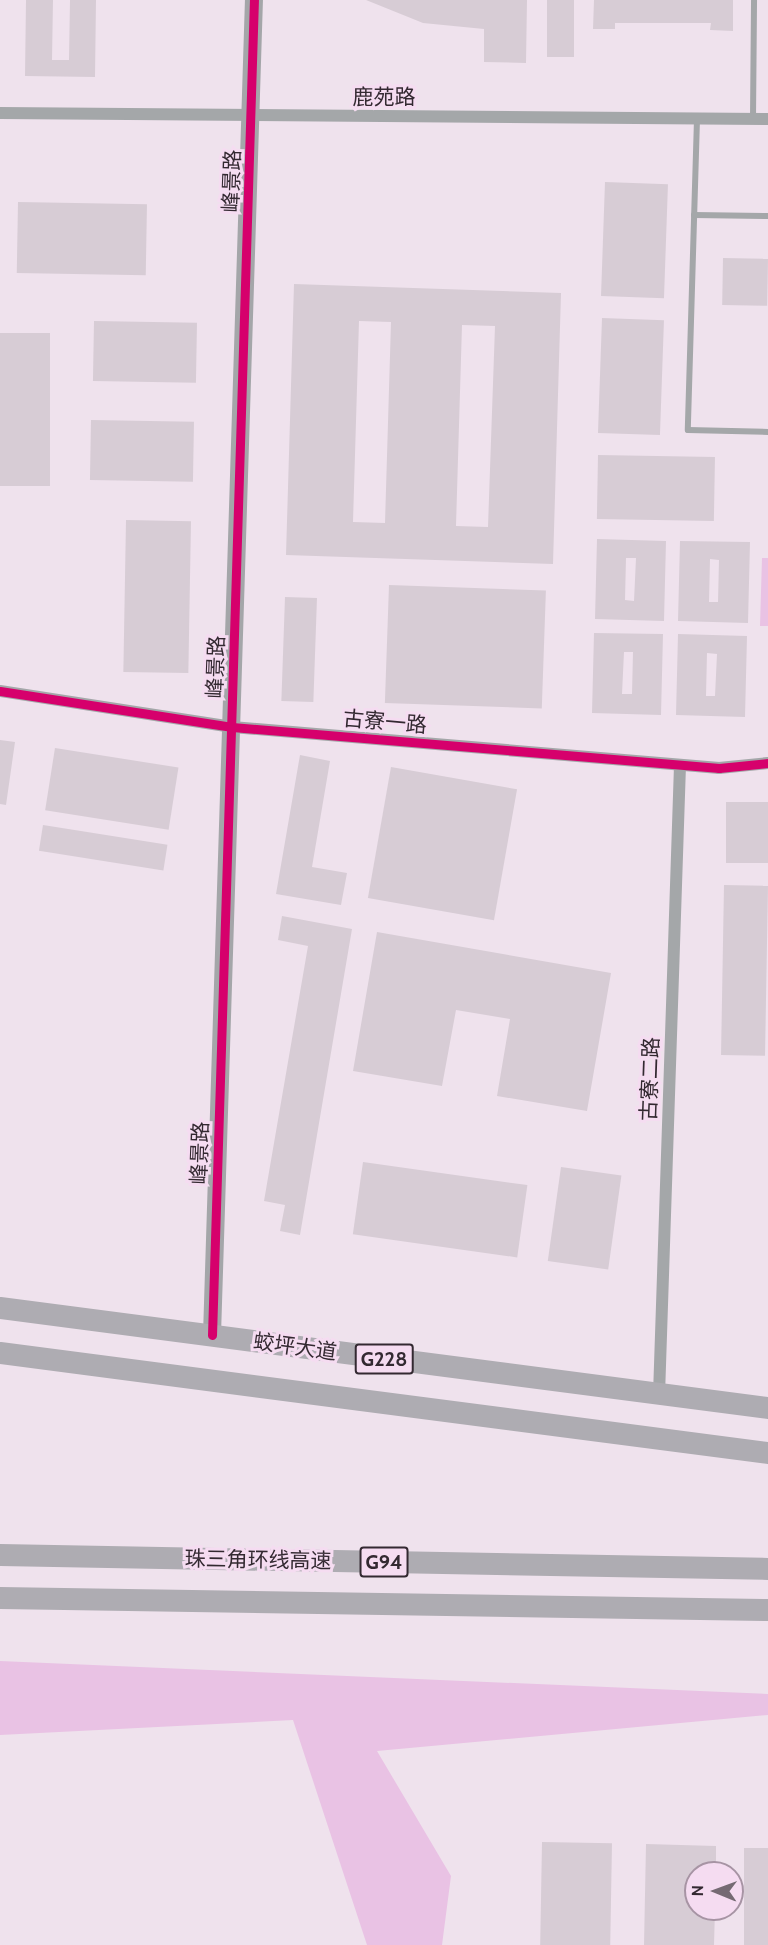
<!DOCTYPE html>
<html>
<head>
<meta charset="utf-8">
<style>
	body { margin:0 }
	#map { position:relative; width:768px; height:1945px; overflow:hidden; background:#efe2ed; font-family:Cabin,"Noto Sans SC",sans-serif }
	div>[style] { position:absolute }
	[style*='--x'] { left:calc(var(--x)*1px); top:calc(var(--y)*1px); width:calc(var(--w)*1px); rotate:calc(var(--a)*1deg) }
	.green>* { inset:0; background:#e9c2e4 }
	.building>* { inset:0; background:#d7ccd5; transform-origin:0 0 }
	.lane>* { height:6px; margin:-3px; padding:0 3px; transform-origin:3px; border-radius:3px; background:#a4a7a9 }
	.street>* { height:12px; margin:-6px; padding:0 6px; transform-origin:6px; border-radius:6px; background:#a4a7a9 }
	.secondary>* { height:18px; margin:-9px; padding:0 9px; transform-origin:9px; border-radius:9px; background:#a4a6a9 }
	.highway>* { height:22px; margin:-11px; padding:0 11px; transform-origin:11px; border-radius:11px; background:#aeacb2 }
	.cycleway>* { height:9px; margin:-4.5px; padding:0 4.5px; transform-origin:4.5px; border-radius:4.5px; background:#d6006c }
	span { translate:-50% -50%; white-space:nowrap; text-align:center; line-height:1.15; -webkit-text-stroke:6px #f5dcf1; paint-order:stroke }
	.shield-label span { padding:2px 4px; background:#f5dcf1; border:2px solid; border-radius:4px; -webkit-text-stroke-width:0 }
	.shield-label { font-size:20px; color:#332931; font-weight:700 }
	.street-label { font-size:21px; color:#332931 }
	.north { position:absolute; left:684px; top:1861px; width:60px; height:60px; box-sizing:border-box; background:#f5dcf1; border:2px solid #a794a4; border-radius:50%; rotate:271deg; font-size:16px; font-weight:700; line-height:24px; text-align:center; color:#332931 }
	.north::after { content:''; display:block; margin:auto; width:21px; height:27px; background:#756a73; clip-path:polygon(50% 0,100% 100%,50% 72%,0 100%) }
</style>
</head>
<body>
<div id="map">
	<div class="green">
		<i style="clip-path:polygon(762px 558px,768px 558px,768px 626px,760px 626px)"></i>
		<i style="clip-path:polygon(0 1661px,768px 1694px,768px 1715px,377px 1751px,451px 1876px,442px 1945px,367px 1945px,293px 1720px,0 1735px)"></i>
	</div>
	<div class="building">
		<i style="clip-path:polygon(26px 0,53px 0,52px 60px,69px 60px,70px 0,96px 0,95px 77px,25px 76px)"></i>
		<i style="clip-path:polygon(366px 0,527px 0,526px 63px,484px 62px,484px 29px,423px 23px)"></i>
		<i style="left:547px;top:0;width:27px;height:57px"></i>
		<i style="clip-path:polygon(594px 0,733px 0,733px 31px,710px 30px,711px 23px,615px 23px,615px 29px,593px 29px)"></i>
		<i style="left:605px;top:182px;width:63px;height:114px;rotate:2deg"></i>
		<i style="left:18px;top:202px;width:129px;height:71px;rotate:1deg"></i>
		<i style="left:723px;top:258px;width:45px;height:47px;rotate:1deg"></i>
		<i style="clip-path:polygon(evenodd,294px 284px,561px 293px,553px 564px,286px 555px,294px 284px,359px 321px,391px 322px,385px 523px,353px 522px,359px 321px,294px 284px,462px 325px,495px 326px,488px 527px,456px 526px,462px 325px)"></i>
		<i style="left:602px;top:318px;width:62px;height:115px;rotate:2deg"></i>
		<i style="left:94px;top:321px;width:103px;height:60px;rotate:1deg"></i>
		<i style="left:0;top:333px;width:50px;height:153px"></i>
		<i style="left:91px;top:420px;width:103px;height:60px;rotate:1deg"></i>
		<i style="left:598px;top:455px;width:117px;height:64px;rotate:1deg"></i>
		<i style="left:126px;top:520px;width:65px;height:152px;rotate:1deg"></i>
		<i style="clip-path:polygon(evenodd,597px 539px,666px 541px,664px 621px,595px 619px,597px 539px,626px 558px,636px 558px,634px 601px,625px 600px,626px 558px)"></i>
		<i style="clip-path:polygon(evenodd,680px 541px,750px 542px,748px 623px,678px 621px,680px 541px,710px 559px,719px 560px,718px 602px,709px 602px,710px 559px)"></i>
		<i style="left:389px;top:585px;width:157px;height:118px;rotate:2deg"></i>
		<i style="left:285px;top:597px;width:32px;height:104px;rotate:2deg"></i>
		<i style="clip-path:polygon(evenodd,594px 633px,663px 634px,661px 715px,592px 713px,594px 633px,624px 652px,633px 652px,632px 694px,622px 694px,624px 652px)"></i>
		<i style="clip-path:polygon(evenodd,678px 634px,747px 636px,745px 717px,676px 715px,678px 634px,707px 653px,717px 654px,715px 696px,706px 696px,707px 653px)"></i>
		<i style="clip-path:polygon(0 740px,15px 742px,6px 805px,0 804px)"></i>
		<i style="left:55px;top:748px;width:125px;height:63px;rotate:9deg"></i>
		<i style="clip-path:polygon(300px 755px,330px 761px,312px 867px,347px 873px,341px 905px,276px 894px)"></i>
		<i style="left:391px;top:767px;width:128px;height:133px;rotate:10deg"></i>
		<i style="left:726px;top:802px;width:42px;height:61px"></i>
		<i style="left:43px;top:825px;width:126px;height:26px;rotate:9deg"></i>
		<i style="left:724px;top:885px;width:44px;height:170px;rotate:1deg"></i>
		<i style="clip-path:polygon(282px 916px,352px 929px,300px 1235px,280px 1231px,285px 1205px,264px 1201px,308px 946px,278px 940px)"></i>
		<i style="clip-path:polygon(377px 932px,611px 973px,587px 1111px,497px 1096px,510px 1019px,456px 1010px,442px 1086px,353px 1071px)"></i>
		<i style="left:363px;top:1162px;width:166px;height:73px;rotate:8deg"></i>
		<i style="left:561px;top:1167px;width:61px;height:95px;rotate:8deg"></i>
		<i style="left:542px;top:1842px;width:70px;height:103px;rotate:1deg"></i>
		<i style="clip-path:polygon(646px 1844px,716px 1846px,716px 1873px,696px 1873px,696px 1909px,715px 1909px,714px 1945px,644px 1945px)"></i>
		<i style="left:744px;top:1848px;width:24px;height:97px"></i>
	</div>
	<div class="lane">
		<i style="--x:697;--y:119;--w:311;--a:91.7"></i>
		<i style="--x:688;--y:430;--w:80;--a:1.4"></i>
		<i style="--x:753;--y:119;--w:119;--a:-89.5"></i>
		<i style="--x:694;--y:215;--w:74;--a:0.8"></i>
	</div>
	<div class="street">
		<i style="--x:0;--y:113;--w:768;--a:0.45"></i>
		<i style="--x:0;--y:691;--w:235;--a:8.8"></i>
		<i style="--x:232;--y:727;--w:489;--a:4.8"></i>
		<i style="--x:719;--y:768;--w:49;--a:-5.8"></i>
		<i style="--x:659;--y:1395;--w:630;--a:-88.09"></i>
	</div>
	<div class="secondary">
		<i style="--x:212;--y:1335;--w:1336;--a:-88.2"></i>
	</div>
	<div class="highway">
		<i style="--x:0;--y:1308;--w:774;--a:7.42"></i>
		<i style="--x:0;--y:1353;--w:774;--a:7.42"></i>
		<i style="--x:0;--y:1555;--w:768;--a:1.04"></i>
		<i style="--x:0;--y:1598;--w:768;--a:0.9"></i>
	</div>
	<div class="cycleway">
		<i style="--x:0;--y:691;--w:235;--a:8.8"></i>
		<i style="--x:232;--y:727;--w:489;--a:4.8"></i>
		<i style="--x:719;--y:768;--w:49;--a:-5.8"></i>
		<i style="--x:212;--y:1335;--w:1336;--a:-88.2"></i>
	</div>
	<div class="shield-label">
		<span style="left:384px;top:1359px">G228</span>
		<span style="left:384px;top:1562px">G94</span>
	</div>
	<div class="street-label">
		<span style="left:384px;top:97px">鹿苑路</span>
		<span style="left:232px;top:181px;rotate:-88deg">峰景路</span>
		<span style="left:216px;top:667px;rotate:-88deg">峰景路</span>
		<span style="left:385px;top:722px;rotate:5deg">古寮一路</span>
		<span style="left:650px;top:1079px;rotate:-88deg">古寮二路</span>
		<span style="left:200px;top:1153px;rotate:-88deg">峰景路</span>
		<span style="left:295px;top:1347px;rotate:8deg">蛟坪大道</span>
		<span style="left:258px;top:1560px;rotate:1deg">珠三角环线高速</span>
	</div>
	<div class="north">N</div>
</div>
</body>
</html>
